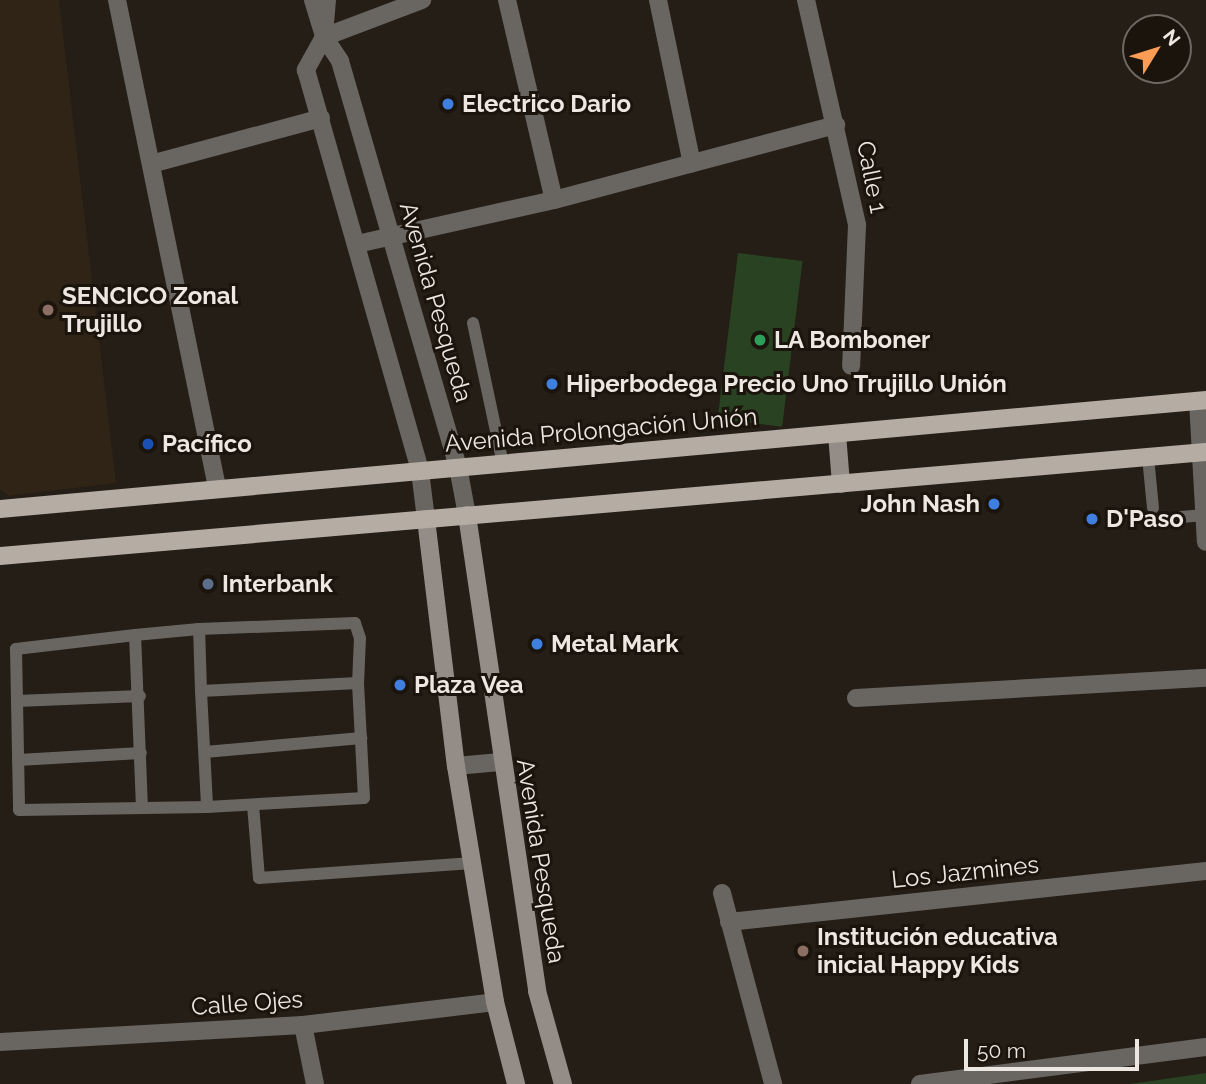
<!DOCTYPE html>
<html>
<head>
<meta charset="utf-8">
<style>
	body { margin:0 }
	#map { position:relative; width:1206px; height:1084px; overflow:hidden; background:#241e16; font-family:Raleway,sans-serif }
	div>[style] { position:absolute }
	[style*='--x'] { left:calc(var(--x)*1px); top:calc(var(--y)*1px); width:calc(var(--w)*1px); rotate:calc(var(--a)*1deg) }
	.built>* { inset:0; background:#2f2416 }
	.green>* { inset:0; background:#294221; transform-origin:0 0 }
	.service>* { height:12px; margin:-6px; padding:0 6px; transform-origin:6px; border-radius:6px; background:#696561 }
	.minor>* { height:18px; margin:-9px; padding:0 9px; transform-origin:9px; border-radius:9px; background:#696561 }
	.tertiary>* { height:18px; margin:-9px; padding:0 9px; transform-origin:9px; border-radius:9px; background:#696561 }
	.secondary>* { height:18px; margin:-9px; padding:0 9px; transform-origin:9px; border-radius:9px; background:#948d87 }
	.primary>* { height:18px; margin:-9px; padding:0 9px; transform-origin:9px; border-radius:9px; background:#b5aca4 }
	.dots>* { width:19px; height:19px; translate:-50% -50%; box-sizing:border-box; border:4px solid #1b140d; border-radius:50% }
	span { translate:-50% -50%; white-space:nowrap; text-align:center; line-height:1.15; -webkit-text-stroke:6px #1b140d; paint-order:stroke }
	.poi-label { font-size:24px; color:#ece7e1; font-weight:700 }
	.left { translate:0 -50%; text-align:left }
	.right { translate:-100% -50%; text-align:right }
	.street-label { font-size:24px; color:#ece7e1 }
	.north { position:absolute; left:1122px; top:14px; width:70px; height:70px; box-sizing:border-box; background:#1b140d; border:2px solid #6f6862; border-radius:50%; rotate:52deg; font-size:19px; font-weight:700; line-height:28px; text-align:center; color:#ece7e1 }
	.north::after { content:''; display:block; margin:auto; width:24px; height:32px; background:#fd9d55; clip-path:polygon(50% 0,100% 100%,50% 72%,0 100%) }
	.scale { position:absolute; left:964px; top:1039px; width:175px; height:32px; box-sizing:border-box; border:4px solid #ece7e1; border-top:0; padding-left:9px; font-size:21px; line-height:24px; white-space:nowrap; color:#ece7e1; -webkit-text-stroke:5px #1b140d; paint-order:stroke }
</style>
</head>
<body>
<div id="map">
	<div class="built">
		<i style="clip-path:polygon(0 0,59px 0,116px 483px,8px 496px,0 489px)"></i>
	</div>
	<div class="green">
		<i style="left:738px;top:253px;width:65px;height:167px;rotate:7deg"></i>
		<i style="clip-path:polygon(1206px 1073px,1206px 1084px,1130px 1084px)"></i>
	</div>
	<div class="service">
		<i style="--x:473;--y:323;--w:144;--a:78"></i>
		<i style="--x:1148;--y:457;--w:51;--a:84.4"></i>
		<i style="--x:1181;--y:517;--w:24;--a:-5"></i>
		<i style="--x:135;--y:635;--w:64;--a:-5.4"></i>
		<i style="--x:201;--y:691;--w:62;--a:-91.8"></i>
		<i style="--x:199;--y:629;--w:156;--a:-2.2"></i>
		<i style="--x:355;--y:623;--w:16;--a:72"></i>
		<i style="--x:360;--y:638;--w:45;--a:92.5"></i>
		<i style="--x:17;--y:701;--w:123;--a:-2.3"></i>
		<i style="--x:205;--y:752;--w:157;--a:-5.1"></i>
		<i style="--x:18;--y:760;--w:123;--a:-3.3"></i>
		<i style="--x:253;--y:805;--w:73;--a:85.3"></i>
		<i style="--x:259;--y:878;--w:214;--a:-4"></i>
		<i style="--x:142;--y:808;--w:173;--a:-92.3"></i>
		<i style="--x:135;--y:635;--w:120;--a:173.3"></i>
		<i style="--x:16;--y:649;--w:161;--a:88.9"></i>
		<i style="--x:19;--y:810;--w:188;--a:-0.9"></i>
		<i style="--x:207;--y:807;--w:157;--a:-3.3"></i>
		<i style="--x:364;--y:798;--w:115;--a:-93"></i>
		<i style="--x:358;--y:683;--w:157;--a:177.1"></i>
		<i style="--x:201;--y:691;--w:116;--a:87"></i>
	</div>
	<div class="minor">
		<i style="--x:117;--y:0;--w:499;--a:78.4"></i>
		<i style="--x:313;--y:0;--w:39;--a:73"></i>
		<i style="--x:324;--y:37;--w:29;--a:56"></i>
		<i style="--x:340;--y:61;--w:423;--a:73.8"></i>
		<i style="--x:327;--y:0;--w:37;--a:95"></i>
		<i style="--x:324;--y:37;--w:38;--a:119"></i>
		<i style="--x:306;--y:70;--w:417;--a:74.1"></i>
		<i style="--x:507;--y:0;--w:205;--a:76.8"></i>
		<i style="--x:658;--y:0;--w:167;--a:78.3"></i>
		<i style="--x:806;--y:0;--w:231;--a:77.2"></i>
		<i style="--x:857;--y:225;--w:141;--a:92.4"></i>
		<i style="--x:324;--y:37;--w:105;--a:-20.7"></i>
		<i style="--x:151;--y:164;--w:176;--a:-15.1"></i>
		<i style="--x:357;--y:244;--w:202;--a:-12.6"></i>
		<i style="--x:554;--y:200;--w:292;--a:-14.9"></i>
		<i style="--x:1198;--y:401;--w:141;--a:86.8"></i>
		<i style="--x:856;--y:698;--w:351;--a:-3.3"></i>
		<i style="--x:722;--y:893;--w:198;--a:75"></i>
		<i style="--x:729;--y:922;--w:480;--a:-6.1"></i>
		<i style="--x:303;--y:1025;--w:60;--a:78.5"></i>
		<i style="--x:0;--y:1042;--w:303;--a:-3.2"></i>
		<i style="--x:303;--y:1025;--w:193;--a:-6.8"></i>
		<i style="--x:920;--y:1084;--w:288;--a:-7.4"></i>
	</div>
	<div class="tertiary">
		<i style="--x:458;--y:467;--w:49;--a:79.4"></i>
		<i style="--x:420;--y:471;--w:48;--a:82.9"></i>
		<i style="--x:456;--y:766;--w:44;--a:-5.2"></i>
	</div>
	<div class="secondary">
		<i style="--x:837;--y:434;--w:50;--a:85.4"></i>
		<i style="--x:467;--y:515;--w:481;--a:81.6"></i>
		<i style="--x:537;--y:991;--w:97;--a:74.4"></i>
		<i style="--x:426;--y:519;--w:249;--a:83.1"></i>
		<i style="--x:456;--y:766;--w:239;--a:80.6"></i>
		<i style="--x:495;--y:1002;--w:85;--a:75.6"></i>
	</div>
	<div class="primary">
		<i style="--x:0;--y:509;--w:1211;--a:-5.16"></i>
		<i style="--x:0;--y:556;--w:1210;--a:-4.93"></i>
	</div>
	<div class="dots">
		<i style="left:448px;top:104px;background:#3f7fe0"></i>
		<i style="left:48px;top:310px;background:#8d6e63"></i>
		<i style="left:760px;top:340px;background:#2e9e5b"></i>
		<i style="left:552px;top:384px;background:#3f7fe0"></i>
		<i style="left:148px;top:444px;background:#1a4fb4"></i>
		<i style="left:994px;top:504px;background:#3f7fe0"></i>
		<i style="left:1092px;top:519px;background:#3f7fe0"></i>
		<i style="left:208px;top:584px;background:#5c6f8a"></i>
		<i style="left:537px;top:644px;background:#3f7fe0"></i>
		<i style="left:400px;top:685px;background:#3f7fe0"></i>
		<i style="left:803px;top:951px;background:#8d6e63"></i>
	</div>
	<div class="poi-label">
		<span class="left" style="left:462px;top:104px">Electrico Dario</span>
		<span class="left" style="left:62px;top:310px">SENCICO Zonal<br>Trujillo</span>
		<span class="left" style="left:774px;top:340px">LA Bomboner</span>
		<span class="left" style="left:566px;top:384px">Hiperbodega Precio Uno Trujillo Unión</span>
		<span class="left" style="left:162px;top:444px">Pacífico</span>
		<span class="right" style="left:980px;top:504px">John Nash</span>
		<span class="left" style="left:1106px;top:519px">D'Paso</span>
		<span class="left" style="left:222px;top:584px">Interbank</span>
		<span class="left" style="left:551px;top:644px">Metal Mark</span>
		<span class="left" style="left:414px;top:685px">Plaza Vea</span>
		<span class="left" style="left:817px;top:951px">Institución educativa<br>inicial Happy Kids</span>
	</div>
	<div class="street-label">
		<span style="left:872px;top:177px;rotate:79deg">Calle 1</span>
		<span style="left:436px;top:302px;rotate:74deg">Avenida Pesqueda</span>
		<span style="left:601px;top:430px;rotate:-5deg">Avenida Prolongación Unión</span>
		<span style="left:541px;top:861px;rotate:81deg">Avenida Pesqueda</span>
		<span style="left:965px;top:872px;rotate:-6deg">Los Jazmines</span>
		<span style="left:247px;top:1003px;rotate:-4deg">Calle Ojes</span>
	</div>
	<div class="north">N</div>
	<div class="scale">50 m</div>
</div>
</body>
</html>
